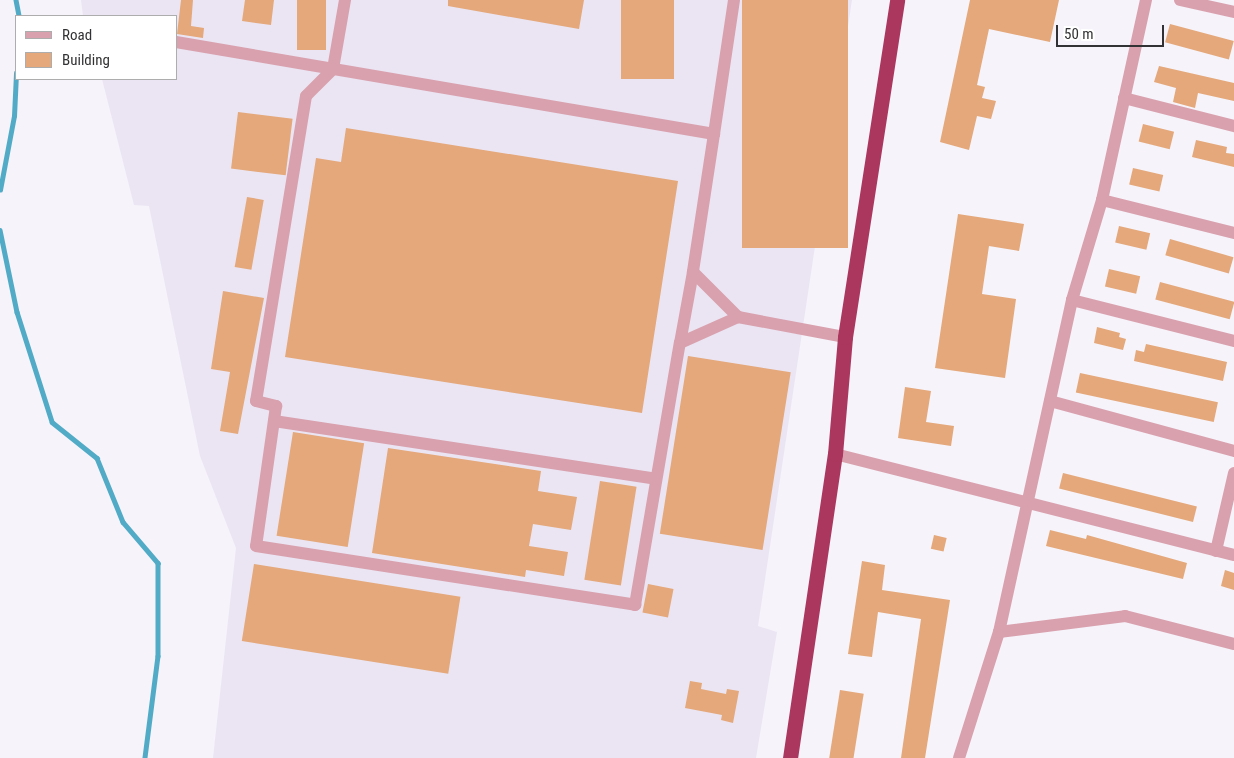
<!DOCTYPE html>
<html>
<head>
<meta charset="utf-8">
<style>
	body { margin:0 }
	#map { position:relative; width:1234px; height:758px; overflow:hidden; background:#f6f3fa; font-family:"Roboto Condensed",sans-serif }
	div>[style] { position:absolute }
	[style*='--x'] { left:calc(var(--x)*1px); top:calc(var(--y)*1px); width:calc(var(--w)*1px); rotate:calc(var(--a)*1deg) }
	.built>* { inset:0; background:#ebe5f3 }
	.stream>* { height:4.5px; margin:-2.25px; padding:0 2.25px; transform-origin:2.25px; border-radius:2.25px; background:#52abc6 }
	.building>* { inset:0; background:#e4a87a; transform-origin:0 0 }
	.street>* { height:12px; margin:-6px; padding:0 6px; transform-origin:6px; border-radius:6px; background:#d9a1ae }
	.highway>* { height:15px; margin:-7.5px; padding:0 7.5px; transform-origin:7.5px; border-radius:7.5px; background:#ab375e }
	span { translate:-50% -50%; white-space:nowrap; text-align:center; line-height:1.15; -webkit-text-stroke:5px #fff; paint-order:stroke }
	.legend { position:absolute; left:15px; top:15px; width:162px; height:65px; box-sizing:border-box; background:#fff; border:1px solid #adadad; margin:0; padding:6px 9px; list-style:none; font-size:15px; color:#323133 }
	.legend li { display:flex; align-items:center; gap:10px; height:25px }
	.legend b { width:25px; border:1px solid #adadad }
	.scale { position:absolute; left:1056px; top:25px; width:108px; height:22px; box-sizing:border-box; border:2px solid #323133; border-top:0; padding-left:6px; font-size:15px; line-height:18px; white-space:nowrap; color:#323133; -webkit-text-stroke:4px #fff; paint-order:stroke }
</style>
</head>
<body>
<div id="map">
	<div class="built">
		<i style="clip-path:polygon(81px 0,852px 0,758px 626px,777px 632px,756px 758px,213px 758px,236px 548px,200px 456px,149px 206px,134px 205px,102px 79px,176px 79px,176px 16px,83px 16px)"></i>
	</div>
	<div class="stream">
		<i style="--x:16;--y:0;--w:16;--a:79"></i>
		<i style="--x:0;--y:190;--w:75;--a:-79.3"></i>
		<i style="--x:14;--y:116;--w:43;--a:-87.3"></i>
		<i style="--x:0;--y:230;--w:84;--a:78.3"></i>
		<i style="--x:17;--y:312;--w:115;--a:72.3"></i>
		<i style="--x:52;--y:422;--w:58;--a:38.7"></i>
		<i style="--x:97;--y:458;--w:69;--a:67.9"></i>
		<i style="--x:123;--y:522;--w:54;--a:49.5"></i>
		<i style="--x:158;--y:563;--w:93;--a:90"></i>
		<i style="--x:158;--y:656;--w:103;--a:97.3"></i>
	</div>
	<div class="building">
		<i style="clip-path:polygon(181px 0,193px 0,191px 26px,204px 28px,203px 38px,177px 34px)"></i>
		<i style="clip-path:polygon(245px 0,274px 0,271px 25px,242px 21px)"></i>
		<i style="left:297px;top:0;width:29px;height:50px"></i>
		<i style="clip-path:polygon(448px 0,584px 0,579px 29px,448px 6px)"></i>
		<i style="left:621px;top:0;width:53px;height:79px"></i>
		<i style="left:742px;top:0;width:106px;height:248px"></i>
		<i style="clip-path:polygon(970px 0,1059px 0,1050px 42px,989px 29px,977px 85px,985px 87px,982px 98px,996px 101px,991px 119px,977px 116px,969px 150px,940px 142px)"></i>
		<i style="left:1170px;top:24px;width:66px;height:19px;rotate:15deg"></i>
		<i style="clip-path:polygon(1159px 66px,1234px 83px,1234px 101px,1198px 93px,1195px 108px,1173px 102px,1176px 88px,1154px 82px)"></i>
		<i style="left:238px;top:112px;width:55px;height:57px;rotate:7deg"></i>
		<i style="left:1143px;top:124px;width:32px;height:18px;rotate:14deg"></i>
		<i style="clip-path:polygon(346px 128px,678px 181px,642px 413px,285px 357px,316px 158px,341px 162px)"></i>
		<i style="clip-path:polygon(1196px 140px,1227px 147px,1226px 153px,1234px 154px,1234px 167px,1192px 157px)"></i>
		<i style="left:1133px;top:168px;width:31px;height:17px;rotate:13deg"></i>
		<i style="left:247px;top:197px;width:17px;height:71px;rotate:10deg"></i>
		<i style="clip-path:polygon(958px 214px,1024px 224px,1019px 251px,989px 246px,982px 294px,1016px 299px,1005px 378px,935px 368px)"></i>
		<i style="left:1119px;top:226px;width:32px;height:17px;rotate:13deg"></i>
		<i style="left:1170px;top:239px;width:66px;height:17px;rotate:16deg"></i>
		<i style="left:1109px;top:269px;width:32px;height:18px;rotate:13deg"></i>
		<i style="left:1160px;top:282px;width:77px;height:18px;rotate:15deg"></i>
		<i style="clip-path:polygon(223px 291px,264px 298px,238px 434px,220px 431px,230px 372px,211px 369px)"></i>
		<i style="clip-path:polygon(1097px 327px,1120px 333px,1119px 337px,1126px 339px,1123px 350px,1094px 343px)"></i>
		<i style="clip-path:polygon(1146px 344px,1227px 362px,1223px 381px,1134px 361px,1136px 350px,1144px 352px)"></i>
		<i style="left:688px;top:356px;width:104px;height:180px;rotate:9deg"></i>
		<i style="left:1080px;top:373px;width:141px;height:20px;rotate:12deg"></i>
		<i style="clip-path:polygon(905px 387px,931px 391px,926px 422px,954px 426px,951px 446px,898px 438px)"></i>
		<i style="left:293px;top:432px;width:72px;height:105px;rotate:9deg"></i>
		<i style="clip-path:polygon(388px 448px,541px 471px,538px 491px,577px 497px,571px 530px,533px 524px,529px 546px,568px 552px,564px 576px,526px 570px,525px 577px,372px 553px)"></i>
		<i style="left:1063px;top:473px;width:138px;height:16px;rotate:14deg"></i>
		<i style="left:600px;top:481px;width:37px;height:100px;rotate:9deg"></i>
		<i style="clip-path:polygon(1050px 530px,1086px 539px,1087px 535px,1187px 563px,1183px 579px,1046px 546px)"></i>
		<i style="left:934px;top:535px;width:13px;height:14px;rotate:13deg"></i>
		<i style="clip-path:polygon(862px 561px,885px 565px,882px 590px,950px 600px,925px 758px,901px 758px,921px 619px,878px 612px,872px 657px,848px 654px)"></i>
		<i style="left:254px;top:564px;width:209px;height:78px;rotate:9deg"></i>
		<i style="clip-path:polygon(1225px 570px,1234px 573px,1234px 590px,1221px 586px)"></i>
		<i style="left:648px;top:584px;width:26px;height:29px;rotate:11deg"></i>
		<i style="clip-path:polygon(690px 681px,702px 683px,701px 689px,726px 694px,727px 689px,739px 691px,733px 723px,721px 720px,722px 715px,685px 708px)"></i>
		<i style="left:840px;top:690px;width:24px;height:69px;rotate:9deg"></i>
	</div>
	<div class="street">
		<i style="--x:345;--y:0;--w:70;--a:99.9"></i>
		<i style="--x:333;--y:69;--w:38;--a:135"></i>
		<i style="--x:306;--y:96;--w:309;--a:99.3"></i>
		<i style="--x:256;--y:401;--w:21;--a:14"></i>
		<i style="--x:276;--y:406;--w:141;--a:98.1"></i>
		<i style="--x:256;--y:546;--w:384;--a:8.8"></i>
		<i style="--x:635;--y:605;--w:266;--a:-80.3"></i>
		<i style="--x:680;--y:343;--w:64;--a:-24.1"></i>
		<i style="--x:738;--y:317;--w:109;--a:10.6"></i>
		<i style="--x:1180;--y:0;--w:55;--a:12.5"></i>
		<i style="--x:176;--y:42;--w:546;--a:9.7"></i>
		<i style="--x:714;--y:134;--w:140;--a:98.7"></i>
		<i style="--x:693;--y:272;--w:64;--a:45"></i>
		<i style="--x:1124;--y:98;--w:114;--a:14.3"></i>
		<i style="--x:714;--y:134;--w:135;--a:-81.5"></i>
		<i style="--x:1102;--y:200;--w:136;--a:14"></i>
		<i style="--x:1072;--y:300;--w:167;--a:14.2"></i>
		<i style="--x:680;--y:343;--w:72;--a:-79.6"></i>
		<i style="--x:1050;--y:401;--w:191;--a:15.2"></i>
		<i style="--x:274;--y:421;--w:386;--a:8.6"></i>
		<i style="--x:835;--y:454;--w:412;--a:14.2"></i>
		<i style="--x:1216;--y:551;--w:80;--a:-77"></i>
		<i style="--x:999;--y:632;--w:127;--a:-7.2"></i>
		<i style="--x:1125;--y:616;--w:113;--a:14.4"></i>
		<i style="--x:959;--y:758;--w:132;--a:-72.4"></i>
		<i style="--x:999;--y:632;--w:340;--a:-77.6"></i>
		<i style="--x:1072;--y:300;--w:104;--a:-73.3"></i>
		<i style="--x:1102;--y:200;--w:205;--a:-77.6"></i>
	</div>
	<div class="highway">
		<i style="--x:790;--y:758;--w:307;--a:-81.6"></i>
		<i style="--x:835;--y:454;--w:117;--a:-85.1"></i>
		<i style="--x:845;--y:337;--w:341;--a:-81.2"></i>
	</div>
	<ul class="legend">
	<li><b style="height:6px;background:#d9a1ae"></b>Road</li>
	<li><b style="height:14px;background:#e4a87a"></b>Building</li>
	</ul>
	<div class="scale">50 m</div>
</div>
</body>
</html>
